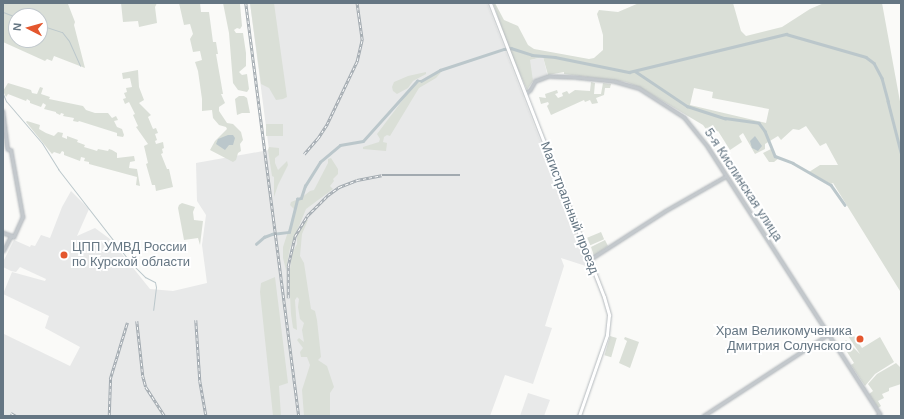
<!DOCTYPE html>
<html>
<head>
<meta charset="utf-8">
<style>
	body { margin:0 }
	#map { position:relative; width:904px; height:419px; overflow:hidden; background:#fafaf8; font-family:Arial,sans-serif }
	div>[style] { position:absolute }
	[style*='--x'] { left:calc(var(--x)*1px); top:calc(var(--y)*1px); width:calc(var(--w)*1px); rotate:calc(var(--a)*1deg) }
	.built>* { inset:0; background:#e8e9e9; transform-origin:0 0 }
	.green>* { inset:0; background:#dadfd7; transform-origin:0 0 }
	.water>* { inset:0; background:#bbc7cb }
	.stream>* { height:1px; margin:-0.5px; padding:0 0.5px; transform-origin:0.5px; border-radius:0.5px; background:#bbc7cb }
	.canal>* { height:2.5px; margin:-1.25px; padding:0 1.25px; transform-origin:1.25px; border-radius:1.25px; background:#bbc7cb }
	.roads { filter:drop-shadow(0 0 1px #b5babe) drop-shadow(0 0 1px #b5babe) }
	.minor>* { height:2.5px; margin:-1.25px; padding:0 1.25px; transform-origin:1.25px; border-radius:1.25px; background:#c3c8cc }
	.major>* { height:3px; margin:-1.5px; padding:0 1.5px; transform-origin:1.5px; border-radius:1.5px; background:#fff }
	.rail>* { height:2.5px; margin-top:-1.25px; transform-origin:0; background:repeating-linear-gradient(90deg,#fff 0 3px,#a2aab0 0 6px); box-sizing:border-box; border-block:1px solid #a2aab0 }
	.dots>* { width:11px; height:11px; translate:-50% -50%; box-sizing:border-box; border:2px solid #fff; border-radius:50% }
	span { translate:-50% -50%; white-space:nowrap; text-align:center; line-height:1.15; -webkit-text-stroke:4px #fff; paint-order:stroke }
	.street-label { font-size:13px; color:#657683 }
	.poi-label { font-size:13px; color:#657683 }
	.left { translate:0 -50%; text-align:left }
	.right { translate:-100% -50%; text-align:right }
	.frame { position:absolute; inset:0; border:4px solid #657683; pointer-events:none }
	.north { position:absolute; left:8px; top:8px; width:40px; height:40px; box-sizing:border-box; background:#fff; border:1px solid #c1c8cd; border-radius:50%; rotate:276deg; font-size:11px; font-weight:700; line-height:16px; text-align:center; color:#657683 }
	.north::after { content:''; display:block; margin:auto; width:14px; height:18px; background:#e4572e; clip-path:polygon(50% 0,100% 100%,50% 72%,0 100%) }
</style>
</head>
<body>
<div id="map">
	<div class="built">
		<i style="clip-path:polygon(250px 3px,487px 3px,589px 267px,561px 258px,564px 266px,545px 326px,552px 328px,533px 384px,505px 375px,490px 416px,3px 416px,4px 334px,70px 366px,80px 347px,45px 328px,49px 316px,3px 294px,12px 272px,45px 281px,46px 279px,20px 267px,16px 272px,11px 271px,3px 267px,3px 262px,14px 240px,30px 247px,31px 245px,35px 246px,41px 235px,50px 238px,62px 207px,71px 191px,89px 209px,77px 236px,95px 228px,110px 239px,150px 289px,173px 291px,207px 283px,202px 245px,206px 215px,197px 201px,196px 163px,269px 150px)"></i>
		<i style="left:543px;top:57px;width:21px;height:16px;rotate:76deg"></i>
		<i style="clip-path:polygon(528px 393px,550px 400px,544px 416px,520px 416px)"></i>
	</div>
	<div class="green">
		<i style="clip-path:polygon(evenodd,3px 3px,74px 3px,68px 4px,75px 22px,74px 25px,85px 68px,54px 56px,52px 61px,47px 59px,45px 61px,3px 42px,3px 3px,16px 16px,40px 16px,40px 40px,16px 40px,16px 16px)"></i>
		<i style="clip-path:polygon(121px 3px,157px 3px,155px 7px,157px 23px,139px 27px,138px 21px,123px 22px)"></i>
		<i style="clip-path:polygon(179px 3px,200px 3px,201px 12px,209px 12px,213px 42px,216px 42px,218px 54px,216px 54px,223px 94px,221px 94px,225px 103px,219px 107px,219px 111px,227px 123px,233px 124px,241px 132px,243px 140px,240px 144px,241px 151px,238px 153px,236px 160px,233px 162px,210px 150px,215px 141px,227px 129px,226px 127px,219px 125px,213px 118px,212px 110px,202px 111px,202px 99px,198px 71px,195px 62px,202px 60px,200px 51px,193px 52px,190px 39px,193px 34px,190px 24px,184px 25px)"></i>
		<i style="clip-path:polygon(223px 3px,240px 4px,242px 26px,240px 29px,237px 28px,234px 30px,236px 33px,243px 33px,246px 53px,246px 66px,239px 72px,242px 75px,247px 74px,249px 89px,247px 92px,238px 90px,233px 83px,229px 33px)"></i>
		<i style="clip-path:polygon(250px 3px,274px 3px,287px 97px,283px 99px,276px 100px,269px 88px,261px 84px)"></i>
		<i style="clip-path:polygon(evenodd,493px 3px,495px 3px,504px 20px,518px 26px,528px 45px,534px 49px,589px 59px,594px 58px,603px 50px,603px 35px,597px 14px,599px 10px,618px 12px,639px 3px,733px 3px,741px 31px,746px 36px,782px 27px,810px 9px,824px 3px,882px 3px,901px 107px,901px 290px,900px 291px,833px 183px,831px 184px,809px 172px,820px 165px,838px 165px,826px 143px,820px 146px,806px 126px,799px 130px,793px 129px,781px 140px,778px 136px,765px 144px,765px 149px,755px 154px,743px 133px,739px 136px,742px 142px,730px 150px,718px 131px,711px 136px,703px 125px,639px 87px,626px 82px,564px 74px,564px 72px,548px 75px,543px 57px,530px 60px,533px 81px,527px 90px,509px 49px,519px 50px,509px 48px,493px 3px,694px 88px,713px 92px,712px 98px,769px 109px,766px 123px,690px 105px,694px 88px)"></i>
		<i style="clip-path:polygon(138px 70px,139px 87px,144px 100px,139px 103px,151px 115px,148px 117px,153px 129px,156px 128px,158px 133px,155px 134px,157px 140px,155px 141px,156px 144px,163px 142px,164px 148px,162px 149px,163px 153px,161px 154px,167px 169px,169px 169px,173px 187px,156px 191px,155px 185px,152px 185px,146px 164px,148px 163px,144px 146px,148px 144px,136px 127px,138px 126px,133px 115px,135px 114px,129px 102px,125px 104px,123px 99px,126px 98px,124px 93px,127px 92px,126px 88px,132px 87px,130px 78px,123px 79px,122px 73px)"></i>
		<i style="clip-path:polygon(443px 70px,436px 78px,419px 88px,390px 136px,387px 135px,384px 137px,383px 142px,387px 143px,386px 151px,363px 149px,363px 147px,379px 142px,380px 139px,377px 134px,417px 81px,421px 81px)"></i>
		<i style="clip-path:polygon(426px 72px,426px 74px,413px 81px,408px 88px,397px 94px,393px 91px,392px 87px,394px 82px,408px 76px)"></i>
		<i style="clip-path:polygon(591px 82px,595px 83px,594px 94px,601px 94px,603px 83px,611px 84px,610px 88px,605px 88px,604px 95px,596px 98px,598px 103px,592px 104px,590px 100px,585px 102px,584px 100px,551px 115px,547px 106px,549px 104px,548px 102px,541px 104px,539px 97px,546px 98px,545px 94px,557px 90px,558px 93px,555px 94px,558px 98px,563px 96px,562px 93px,567px 91px,569px 94px,575px 90px,590px 91px)"></i>
		<i style="clip-path:polygon(8px 83px,31px 90px,32px 93px,37px 94px,40px 87px,43px 88px,41px 94px,50px 97px,49px 99px,83px 106px,86px 110px,95px 113px,108px 113px,112px 118px,116px 116px,118px 120px,114px 121px,117px 127px,122px 129px,124px 135px,123px 137px,117px 136px,117px 133px,79px 121px,78px 122px,73px 121px,74px 118px,63px 116px,64px 114px,61px 113px,60px 115px,56px 113px,56px 112px,44px 109px,46px 105px,43px 103px,41px 107px,30px 103px,30px 101px,27px 99px,26px 101px,8px 94px,6px 97px,3px 91px)"></i>
		<i style="clip-path:polygon(239px 96px,244px 96px,247px 98px,250px 113px,242px 113px,237px 115px,235px 99px)"></i>
		<i style="clip-path:polygon(27px 121px,40px 125px,39px 129px,46px 133px,54px 136px,58px 132px,63px 133px,62px 137px,67px 139px,67px 136px,78px 140px,77px 142px,85px 145px,84px 147px,94px 150px,97px 151px,98px 149px,108px 151px,109px 149px,112px 150px,117px 153px,117px 158px,134px 156px,135px 161px,130px 162px,129px 168px,137px 169px,140px 186px,136px 185px,137px 177px,89px 164px,89px 162px,84px 161px,85px 158px,81px 157px,80px 161px,64px 155px,64px 152px,62px 151px,60px 154px,54px 152px,52px 154px,26px 122px)"></i>
		<i style="left:283px;top:124px;width:12px;height:17px;rotate:90deg"></i>
		<i style="clip-path:polygon(269px 147px,279px 148px,279px 155px,275px 158px,275px 163px,278px 170px,287px 161px,288px 165px,278px 185px,274px 197px,274px 177px,272px 176px,268px 150px)"></i>
		<i style="clip-path:polygon(773px 148px,772px 151px,775px 156px,779px 158px,774px 162px,769px 162px,763px 153px)"></i>
		<i style="clip-path:polygon(331px 158px,338px 169px,338px 174px,333px 179px,334px 181px,330px 186px,333px 189px,306px 209px,290px 248px,286px 270px,283px 258px,283px 247px,295px 210px,290px 205px,291px 202px,301px 198px,310px 191px,314px 190px,328px 163px,328px 159px)"></i>
		<i style="clip-path:polygon(182px 203px,195px 207px,193px 212px,194px 220px,203px 221px,200px 245px,198px 238px,184px 240px,178px 208px,179px 205px)"></i>
		<i style="clip-path:polygon(306px 220px,308px 220px,302px 234px,300px 256px,304px 263px,311px 309px,315px 311px,317px 320px,321px 357px,318px 360px,327px 366px,334px 387px,330px 393px,330px 416px,304px 416px,302px 390px,310px 365px,307px 357px,301px 357px,300px 352px,303px 348px,297px 340px,299px 338px,304px 342px,302px 330px,304px 323px,300px 319px,298px 307px,299px 299px,297px 297px,295px 300px,297px 330px,293px 328px,291px 314px,289px 277px,292px 253px,297px 244px,297px 235px)"></i>
		<i style="left:601px;top:232px;width:8px;height:15px;rotate:67deg"></i>
		<i style="clip-path:polygon(605px 240px,608px 246px,594px 256px,591px 247px)"></i>
		<i style="clip-path:polygon(275px 277px,288px 383px,279px 386px,281px 416px,273px 416px,260px 292px,261px 283px)"></i>
		<i style="clip-path:polygon(850px 330px,862px 348px,880px 337px,894px 362px,875px 374px,865px 386px,851px 365px,854px 363px,842px 344px,846px 340px,860px 354px,846px 333px)"></i>
		<i style="left:610px;top:336px;width:7px;height:20px;rotate:16deg"></i>
		<i style="clip-path:polygon(625px 337px,639px 342px,630px 368px,619px 363px,627px 341px,624px 339px)"></i>
		<i style="clip-path:polygon(896px 363px,901px 368px,901px 384px,889px 388px,889px 391px,882px 394px,884px 398px,878px 401px,881px 406px,878px 408px,869px 394px,873px 391px,868px 384px,877px 374px)"></i>
	</div>
	<div class="water">
		<i style="clip-path:polygon(228px 135px,233px 135px,235px 138px,233px 145px,229px 145px,225px 150px,216px 144px,218px 139px)"></i>
		<i style="clip-path:polygon(755px 136px,762px 146px,758px 151px,752px 148px,750px 141px)"></i>
	</div>
	<div class="stream">
		<i style="--x:3;--y:12;--w:14;--a:21"></i>
		<i style="--x:40;--y:25;--w:23;--a:18"></i>
		<i style="--x:62;--y:32;--w:11;--a:52"></i>
		<i style="--x:69;--y:41;--w:27;--a:66"></i>
		<i style="--x:3;--y:94;--w:8;--a:67"></i>
		<i style="--x:6;--y:101;--w:55;--a:49.4"></i>
		<i style="--x:42;--y:143;--w:31;--a:58"></i>
		<i style="--x:58;--y:169;--w:119;--a:52.2"></i>
		<i style="--x:131;--y:263;--w:20;--a:45"></i>
		<i style="--x:145;--y:277;--w:11;--a:27"></i>
		<i style="--x:155;--y:282;--w:5;--a:79"></i>
		<i style="--x:156;--y:287;--w:23;--a:97"></i>
	</div>
	<div class="canal">
		<i style="--x:635;--y:71;--w:63;--a:33.9"></i>
		<i style="--x:687;--y:106;--w:40;--a:18"></i>
		<i style="--x:725;--y:118;--w:34;--a:8"></i>
		<i style="--x:759;--y:123;--w:10;--a:53"></i>
		<i style="--x:765;--y:131;--w:27;--a:68"></i>
		<i style="--x:775;--y:156;--w:19;--a:21"></i>
		<i style="--x:793;--y:163;--w:44;--a:30.1"></i>
		<i style="--x:831;--y:185;--w:24;--a:55"></i>
		<i style="--x:256;--y:244;--w:11;--a:-41"></i>
		<i style="--x:264;--y:237;--w:9;--a:-21"></i>
		<i style="--x:272;--y:234;--w:17;--a:-7"></i>
		<i style="--x:289;--y:232;--w:34;--a:-76"></i>
		<i style="--x:297;--y:199;--w:4;--a:-14"></i>
		<i style="--x:301;--y:198;--w:13;--a:-72"></i>
		<i style="--x:305;--y:186;--w:28;--a:-58"></i>
		<i style="--x:320;--y:162;--w:26;--a:-40"></i>
		<i style="--x:340;--y:145;--w:23;--a:-10"></i>
		<i style="--x:363;--y:141;--w:81;--a:-48"></i>
		<i style="--x:417;--y:81;--w:4;--a:0"></i>
		<i style="--x:421;--y:81;--w:22;--a:-30"></i>
		<i style="--x:440;--y:70;--w:67;--a:-18.2"></i>
		<i style="--x:504;--y:49;--w:7;--a:-8"></i>
		<i style="--x:511;--y:48;--w:22;--a:18"></i>
		<i style="--x:532;--y:55;--w:23;--a:5"></i>
		<i style="--x:555;--y:57;--w:76;--a:11.5"></i>
		<i style="--x:629;--y:72;--w:162;--a:-13.6"></i>
		<i style="--x:786;--y:34;--w:83;--a:16"></i>
		<i style="--x:866;--y:57;--w:10;--a:37"></i>
		<i style="--x:874;--y:63;--w:17;--a:62"></i>
		<i style="--x:882;--y:78;--w:24;--a:75"></i>
		<i style="--x:888;--y:101;--w:53;--a:75.7"></i>
	</div>
	<div class="roads">
		<div class="minor">
			<i style="--x:525;--y:94;--w:6;--a:-39"></i>
			<i style="--x:530;--y:90;--w:10;--a:-61"></i>
			<i style="--x:535;--y:81;--w:15;--a:-20"></i>
			<i style="--x:549;--y:76;--w:26;--a:2"></i>
			<i style="--x:575;--y:77;--w:39;--a:6"></i>
			<i style="--x:614;--y:81;--w:26;--a:16"></i>
			<i style="--x:639;--y:88;--w:54;--a:32.8"></i>
			<i style="--x:684;--y:117;--w:38;--a:51"></i>
			<i style="--x:708;--y:147;--w:318;--a:57.2"></i>
			<i style="--x:880;--y:414;--w:3;--a:135"></i>
			<i style="--x:3;--y:111;--w:38;--a:83"></i>
			<i style="--x:8;--y:149;--w:3;--a:18"></i>
			<i style="--x:11;--y:150;--w:68;--a:79.8"></i>
			<i style="--x:23;--y:217;--w:22;--a:114"></i>
			<i style="--x:14;--y:237;--w:12;--a:-160"></i>
			<i style="--x:3;--y:251;--w:17;--a:-62"></i>
			<i style="--x:589;--y:260;--w:90;--a:-32.8"></i>
			<i style="--x:665;--y:211;--w:70;--a:-29.8"></i>
			<i style="--x:703;--y:416;--w:150;--a:-33.1"></i>
		</div>
		<div class="major">
			<i style="--x:490;--y:3;--w:315;--a:68.8"></i>
			<i style="--x:604;--y:297;--w:19;--a:74"></i>
			<i style="--x:609;--y:315;--w:20;--a:96"></i>
			<i style="--x:607;--y:335;--w:86;--a:109.1"></i>
		</div>
	</div>
	<div class="rail">
		<i style="--x:246;--y:3;--w:416;--a:82.7"></i>
		<i style="--x:304;--y:154;--w:21;--a:-49"></i>
		<i style="--x:318;--y:138;--w:17;--a:-57"></i>
		<i style="--x:327;--y:124;--w:70;--a:-64.5"></i>
		<i style="--x:357;--y:61;--w:22;--a:-77"></i>
		<i style="--x:362;--y:40;--w:37;--a:-98"></i>
		<i style="--x:288;--y:298;--w:32;--a:-90"></i>
		<i style="--x:288;--y:266;--w:31;--a:-77"></i>
		<i style="--x:295;--y:236;--w:23;--a:-59"></i>
		<i style="--x:307;--y:216;--w:30;--a:-45"></i>
		<i style="--x:328;--y:195;--w:14;--a:-36"></i>
		<i style="--x:339;--y:187;--w:19;--a:-21"></i>
		<i style="--x:357;--y:180;--w:25;--a:-11"></i>
		<i style="--x:382;--y:175;--w:78;--a:0"></i>
		<i style="--x:196;--y:320;--w:61;--a:86.2"></i>
		<i style="--x:200;--y:381;--w:36;--a:80"></i>
		<i style="--x:137;--y:321;--w:55;--a:83.8"></i>
		<i style="--x:143;--y:376;--w:11;--a:75"></i>
		<i style="--x:146;--y:387;--w:35;--a:57"></i>
		<i style="--x:11;--y:413;--w:6;--a:31"></i>
		<i style="--x:109;--y:416;--w:37;--a:-88"></i>
		<i style="--x:110;--y:379;--w:59;--a:-73.1"></i>
	</div>
	<div class="dots">
		<i style="left:64px;top:255px;background:#e4572e"></i>
		<i style="left:860px;top:339px;background:#e4572e"></i>
	</div>
	<div class="street-label">
		<span style="left:743px;top:185px;rotate:57deg">5-я Кислинская улица</span>
		<span style="left:569px;top:208px;rotate:69deg">Магистральный проезд</span>
	</div>
	<div class="poi-label">
		<span class="left" style="left:72px;top:255px">ЦПП УМВД России<br>по Курской области</span>
		<span class="right" style="left:852px;top:339px">Храм Великомученика<br>Дмитрия Солунского</span>
	</div>
	<div class="frame"></div>
	<div class="north">N</div>
</div>
</body>
</html>
